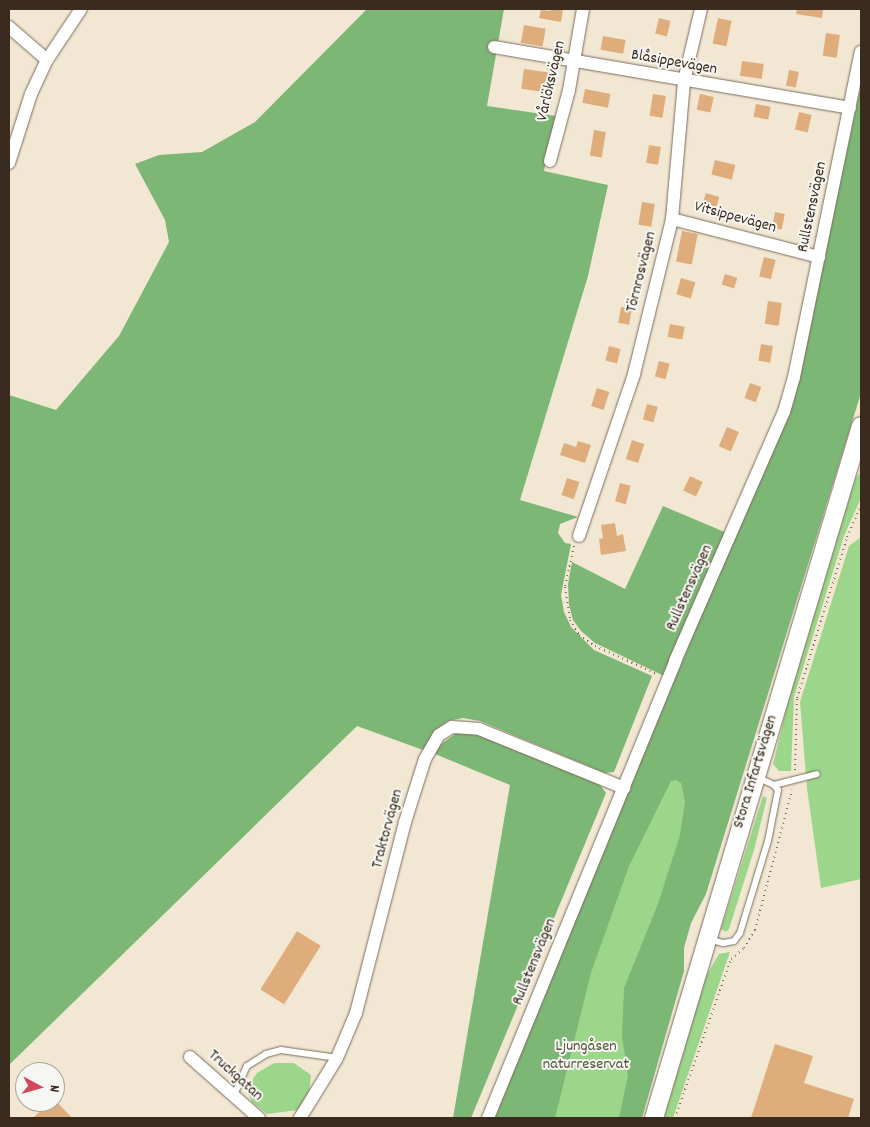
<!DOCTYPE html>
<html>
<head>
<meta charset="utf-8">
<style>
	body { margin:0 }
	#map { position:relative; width:870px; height:1127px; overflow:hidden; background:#f2e7d2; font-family:Dekko,sans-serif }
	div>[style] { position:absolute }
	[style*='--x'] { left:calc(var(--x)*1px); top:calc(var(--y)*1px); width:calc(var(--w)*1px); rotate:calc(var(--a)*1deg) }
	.green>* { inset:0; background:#9cd68a }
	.forest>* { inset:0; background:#7db776 }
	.building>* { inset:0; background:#dfad7b; transform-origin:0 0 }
	.path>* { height:2px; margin-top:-1px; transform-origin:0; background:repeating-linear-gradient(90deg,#7b6c5d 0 1px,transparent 0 5px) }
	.roads { filter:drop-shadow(0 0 1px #7b6c5d) drop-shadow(0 0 1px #7b6c5d) }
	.lane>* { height:6px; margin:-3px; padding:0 3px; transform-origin:3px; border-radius:3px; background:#fff }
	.street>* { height:12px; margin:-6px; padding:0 6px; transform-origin:6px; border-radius:6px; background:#fff }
	.secondary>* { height:18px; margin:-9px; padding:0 9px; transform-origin:9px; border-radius:9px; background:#fff }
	span { translate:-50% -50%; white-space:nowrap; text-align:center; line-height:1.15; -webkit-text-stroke:4px #f6f6f2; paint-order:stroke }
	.street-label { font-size:16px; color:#3b2a1e }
	.park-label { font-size:16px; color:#535539 }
	.frame { position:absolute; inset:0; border:10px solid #3b2a1e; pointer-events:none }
	.north { position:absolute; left:15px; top:1062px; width:50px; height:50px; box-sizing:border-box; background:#f6f6f2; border:1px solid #aba49d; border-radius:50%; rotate:96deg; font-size:14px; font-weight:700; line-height:20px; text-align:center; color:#3b2a1e }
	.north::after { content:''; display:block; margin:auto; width:18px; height:22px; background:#d1495b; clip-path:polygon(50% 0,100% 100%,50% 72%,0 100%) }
</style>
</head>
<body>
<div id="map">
	<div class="green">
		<i style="clip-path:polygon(861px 472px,861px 498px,844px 536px,794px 697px,791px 771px,779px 771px,773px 764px,787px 706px,855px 479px)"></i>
		<i style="clip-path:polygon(861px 537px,861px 879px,821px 888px,807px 788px,800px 702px,849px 546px)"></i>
		<i style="clip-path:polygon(677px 671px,719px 829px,631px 1118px,497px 1118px)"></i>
		<i style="clip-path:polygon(763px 796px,767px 798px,754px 850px,729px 929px,726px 932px,721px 929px)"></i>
		<i style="clip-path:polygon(730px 952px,673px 1118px,664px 1118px,706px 976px,719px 954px)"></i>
		<i style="clip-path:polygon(274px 1063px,294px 1063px,311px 1075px,309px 1094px,298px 1110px,267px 1114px,252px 1102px,248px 1093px,251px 1082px,257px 1073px)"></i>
	</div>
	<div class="forest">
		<i style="clip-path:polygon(367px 9px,504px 9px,487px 106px,556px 116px,544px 171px,608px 185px,588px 276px,520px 500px,578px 517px,560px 524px,558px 533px,565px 543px,571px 544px,561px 595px,564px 612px,571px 627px,594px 650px,652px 676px,614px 772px,605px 773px,480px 721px,463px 718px,448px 721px,438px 728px,423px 750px,357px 726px,9px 1065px,9px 395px,56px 410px,119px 336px,169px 242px,165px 220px,135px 164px,159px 155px,202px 152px,255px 122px)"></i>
		<i style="clip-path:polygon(861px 85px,861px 393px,706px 894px,691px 923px,684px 948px,684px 971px,642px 1118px,619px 1118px,628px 1076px,622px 1036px,624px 988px,658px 904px,680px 835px,685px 802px,681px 783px,676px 780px,671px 781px,629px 866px,591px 973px,555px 1118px,494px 1118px,797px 383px)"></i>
		<i style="clip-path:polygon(663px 506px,727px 533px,664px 676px,595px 643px,581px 631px,573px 620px,569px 605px,568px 584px,572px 562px,625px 589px)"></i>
		<i style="clip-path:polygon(458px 732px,479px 734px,600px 785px,606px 793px,471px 1118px,453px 1118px,510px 785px,435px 754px,441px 744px)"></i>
	</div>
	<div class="building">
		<i style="clip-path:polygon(551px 9px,563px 9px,561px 22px,539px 18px,541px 10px,550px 11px)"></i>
		<i style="clip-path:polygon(797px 9px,823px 9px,822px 18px,796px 14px)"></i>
		<i style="left:659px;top:18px;width:12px;height:16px;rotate:14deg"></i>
		<i style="left:718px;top:18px;width:14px;height:26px;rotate:12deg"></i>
		<i style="left:524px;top:25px;width:22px;height:18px;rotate:10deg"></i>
		<i style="left:826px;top:33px;width:14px;height:23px;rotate:8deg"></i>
		<i style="left:603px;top:36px;width:23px;height:14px;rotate:10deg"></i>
		<i style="left:742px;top:61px;width:22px;height:15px;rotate:8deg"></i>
		<i style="left:524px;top:69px;width:28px;height:20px;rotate:8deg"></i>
		<i style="left:789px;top:70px;width:10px;height:16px;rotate:11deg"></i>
		<i style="left:585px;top:89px;width:26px;height:14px;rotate:11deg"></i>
		<i style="left:653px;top:94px;width:13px;height:22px;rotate:9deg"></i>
		<i style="left:700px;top:94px;width:14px;height:16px;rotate:12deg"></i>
		<i style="left:756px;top:104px;width:15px;height:13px;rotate:11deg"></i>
		<i style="left:799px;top:112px;width:13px;height:18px;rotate:13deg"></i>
		<i style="left:594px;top:130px;width:12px;height:26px;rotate:9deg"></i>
		<i style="left:649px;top:145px;width:12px;height:18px;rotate:9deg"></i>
		<i style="left:715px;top:160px;width:21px;height:15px;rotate:14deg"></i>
		<i style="left:706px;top:193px;width:14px;height:16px;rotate:17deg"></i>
		<i style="left:642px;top:202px;width:13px;height:23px;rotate:9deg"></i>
		<i style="left:775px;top:212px;width:10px;height:16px;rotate:11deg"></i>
		<i style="left:682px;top:231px;width:16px;height:31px;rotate:11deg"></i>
		<i style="left:764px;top:257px;width:12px;height:20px;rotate:14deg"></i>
		<i style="left:725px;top:274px;width:13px;height:11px;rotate:18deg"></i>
		<i style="left:681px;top:278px;width:15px;height:17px;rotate:16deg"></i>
		<i style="left:768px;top:301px;width:14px;height:23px;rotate:8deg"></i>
		<i style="left:621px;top:307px;width:11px;height:16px;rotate:10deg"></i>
		<i style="left:670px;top:324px;width:15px;height:13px;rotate:11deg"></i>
		<i style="left:761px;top:344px;width:12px;height:17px;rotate:9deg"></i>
		<i style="left:609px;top:346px;width:12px;height:15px;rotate:14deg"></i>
		<i style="left:659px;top:361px;width:11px;height:16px;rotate:15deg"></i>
		<i style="left:750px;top:383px;width:12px;height:16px;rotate:20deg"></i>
		<i style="left:597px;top:388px;width:13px;height:19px;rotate:18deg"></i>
		<i style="left:647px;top:404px;width:11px;height:16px;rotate:15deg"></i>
		<i style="left:727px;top:427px;width:13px;height:21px;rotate:23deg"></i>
		<i style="left:632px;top:440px;width:13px;height:20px;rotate:18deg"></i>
		<i style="clip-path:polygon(578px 441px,591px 445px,585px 463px,560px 455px,564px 443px,576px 447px)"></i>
		<i style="left:690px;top:476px;width:14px;height:16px;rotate:25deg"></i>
		<i style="left:567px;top:478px;width:13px;height:18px;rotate:18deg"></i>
		<i style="left:620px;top:483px;width:11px;height:19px;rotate:15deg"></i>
		<i style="clip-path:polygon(615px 523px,617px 536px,623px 534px,626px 551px,601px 555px,599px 539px,603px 538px,601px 525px)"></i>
		<i style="left:297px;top:931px;width:28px;height:69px;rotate:32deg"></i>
		<i style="clip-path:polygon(775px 1044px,813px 1056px,804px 1083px,854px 1099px,848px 1118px,751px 1118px)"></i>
		<i style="clip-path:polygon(55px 1100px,72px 1118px,33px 1118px,50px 1102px,55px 1102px)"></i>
	</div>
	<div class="path">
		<i style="--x:574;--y:546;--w:42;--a:102.4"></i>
		<i style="--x:565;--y:587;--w:33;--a:81"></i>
		<i style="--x:570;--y:620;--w:17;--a:59"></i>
		<i style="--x:579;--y:635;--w:19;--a:35"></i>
		<i style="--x:595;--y:646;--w:68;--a:24.3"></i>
		<i style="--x:795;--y:770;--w:72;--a:-88.4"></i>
		<i style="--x:797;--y:698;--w:169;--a:-72.7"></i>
		<i style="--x:847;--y:537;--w:34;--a:-66"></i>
		<i style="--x:675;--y:1118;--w:169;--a:-70.6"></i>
		<i style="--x:731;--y:959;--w:17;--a:-40"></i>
		<i style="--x:744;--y:948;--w:21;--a:-59"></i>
		<i style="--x:755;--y:930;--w:145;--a:-75.2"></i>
	</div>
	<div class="roads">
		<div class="lane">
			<i style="--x:774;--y:785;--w:44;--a:-14.3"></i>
			<i style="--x:708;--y:939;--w:16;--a:15"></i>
			<i style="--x:723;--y:943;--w:11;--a:-10"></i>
			<i style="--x:734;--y:941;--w:10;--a:-53"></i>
			<i style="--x:740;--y:933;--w:96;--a:-73.1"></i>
			<i style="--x:768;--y:841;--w:52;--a:-78.9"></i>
			<i style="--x:778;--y:790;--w:6;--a:-129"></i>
			<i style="--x:774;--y:785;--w:19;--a:-155"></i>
			<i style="--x:234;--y:1095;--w:32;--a:-66"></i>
			<i style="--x:247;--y:1066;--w:22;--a:-32"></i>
			<i style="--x:266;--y:1054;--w:16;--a:-15"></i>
			<i style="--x:281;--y:1050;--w:57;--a:8.1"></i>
		</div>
		<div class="street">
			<i style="--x:9;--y:27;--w:50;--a:41"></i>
			<i style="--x:494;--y:47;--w:361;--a:9.7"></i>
			<i style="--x:550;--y:161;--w:73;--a:-75"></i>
			<i style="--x:569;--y:90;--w:82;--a:-80.2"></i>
			<i style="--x:9;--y:163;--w:72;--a:-72.3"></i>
			<i style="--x:31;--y:94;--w:38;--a:-65"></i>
			<i style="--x:47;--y:60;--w:61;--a:-56.3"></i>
			<i style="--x:672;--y:219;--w:152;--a:14.5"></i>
			<i style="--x:579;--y:536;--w:171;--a:-71.2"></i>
			<i style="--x:634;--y:374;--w:160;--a:-76.2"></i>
			<i style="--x:672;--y:219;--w:139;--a:-85"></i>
			<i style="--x:684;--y:81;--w:74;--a:-76.7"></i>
			<i style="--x:190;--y:1057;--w:92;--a:41.5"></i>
			<i style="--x:300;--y:1118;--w:70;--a:-58.3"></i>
			<i style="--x:337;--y:1058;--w:49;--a:-67.1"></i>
			<i style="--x:356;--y:1013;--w:197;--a:-75.6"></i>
			<i style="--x:405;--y:822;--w:66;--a:-72.4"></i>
			<i style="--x:425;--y:759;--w:28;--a:-60"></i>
			<i style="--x:439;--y:735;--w:15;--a:-32"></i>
			<i style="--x:452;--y:727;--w:27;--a:4"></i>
			<i style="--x:479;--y:729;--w:157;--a:22.1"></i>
			<i style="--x:488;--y:1118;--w:494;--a:-67.7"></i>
			<i style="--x:675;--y:661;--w:272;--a:-66.4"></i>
			<i style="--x:784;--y:412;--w:36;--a:-74"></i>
			<i style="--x:794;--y:377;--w:332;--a:-78.4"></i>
		</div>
		<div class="secondary">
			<i style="--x:654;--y:1118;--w:722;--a:-73.35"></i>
		</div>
	</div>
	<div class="street-label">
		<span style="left:674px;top:63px;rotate:10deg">Blåsippevägen</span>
		<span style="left:552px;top:81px;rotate:-77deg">Vårlöksvägen</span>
		<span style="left:813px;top:207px;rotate:-78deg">Rullstensvägen</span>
		<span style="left:735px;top:218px;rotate:15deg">Vitsippevägen</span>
		<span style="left:642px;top:272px;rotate:-76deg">Törnrosvägen</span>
		<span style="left:690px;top:588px;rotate:-66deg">Rullstensvägen</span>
		<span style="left:756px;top:772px;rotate:-73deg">Stora Infartsvägen</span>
		<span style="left:388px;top:829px;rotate:-75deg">Traktorvägen</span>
		<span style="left:535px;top:962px;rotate:-68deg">Rullstensvägen</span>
		<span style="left:235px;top:1076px;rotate:42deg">Truckgatan</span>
	</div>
	<div class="park-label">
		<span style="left:586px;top:1056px">Ljungåsen<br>naturreservat</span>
	</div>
	<div class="frame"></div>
	<div class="north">N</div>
</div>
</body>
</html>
